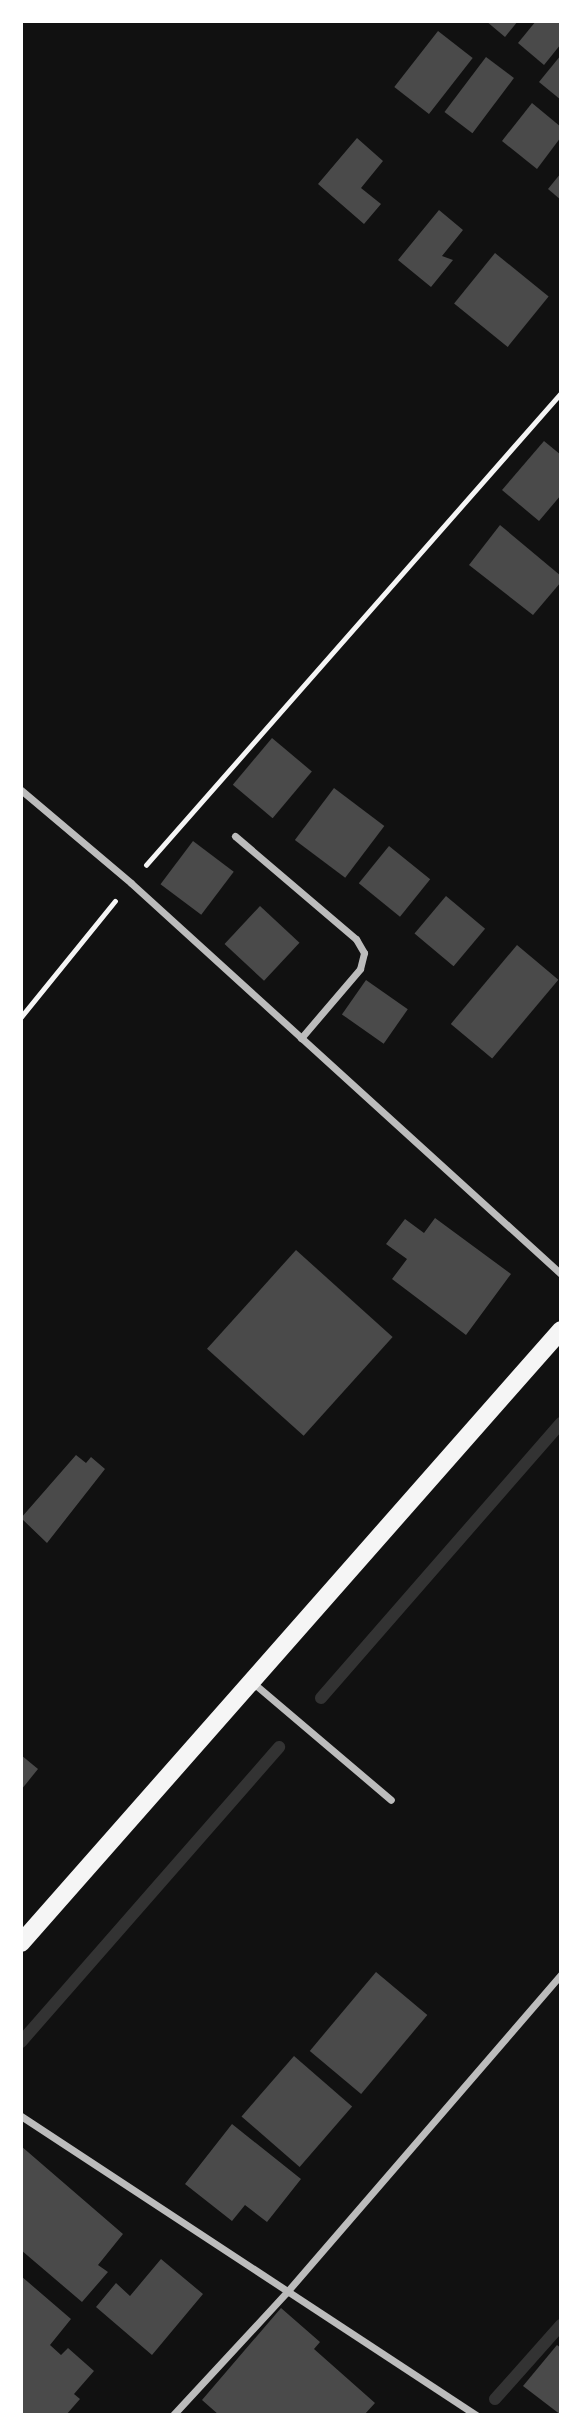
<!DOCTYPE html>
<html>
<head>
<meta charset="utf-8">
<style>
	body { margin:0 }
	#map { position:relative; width:582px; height:2436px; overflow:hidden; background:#111; font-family:"Roboto Condensed",sans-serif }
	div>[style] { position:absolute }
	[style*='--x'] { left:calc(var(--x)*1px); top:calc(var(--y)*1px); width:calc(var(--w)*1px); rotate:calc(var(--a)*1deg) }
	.stream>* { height:12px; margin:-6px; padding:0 6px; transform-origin:6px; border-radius:6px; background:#333 }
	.building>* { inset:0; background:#4a4a4a; transform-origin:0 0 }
	.path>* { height:4.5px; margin:-2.25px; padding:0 2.25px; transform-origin:2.25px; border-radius:2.25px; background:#f5f5f5 }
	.minor>* { height:7px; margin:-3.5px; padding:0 3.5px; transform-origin:3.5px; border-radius:3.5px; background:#bcbcbc }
	.primary>* { height:18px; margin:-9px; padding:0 9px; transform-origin:9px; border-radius:9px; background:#f5f5f5 }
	span { translate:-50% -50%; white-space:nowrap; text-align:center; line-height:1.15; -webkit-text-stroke:7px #fff; paint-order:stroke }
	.frame { position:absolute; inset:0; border:23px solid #fff; pointer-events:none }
</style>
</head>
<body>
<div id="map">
	<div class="stream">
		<i style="--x:321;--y:1698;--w:365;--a:-48.9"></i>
		<i style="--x:21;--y:2042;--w:392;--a:-48.8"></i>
		<i style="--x:495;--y:2399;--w:99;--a:-48.3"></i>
	</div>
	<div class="building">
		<i style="clip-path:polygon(486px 21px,518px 21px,505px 37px)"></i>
		<i style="clip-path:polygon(536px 21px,561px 21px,561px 44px,544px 65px,518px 43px)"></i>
		<i style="left:438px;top:31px;width:44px;height:71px;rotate:38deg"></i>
		<i style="clip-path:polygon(561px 55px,561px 100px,539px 82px)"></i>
		<i style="left:486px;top:57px;width:35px;height:69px;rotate:37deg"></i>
		<i style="clip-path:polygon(532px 103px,561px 127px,561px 137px,537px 169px,502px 141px)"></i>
		<i style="clip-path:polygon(357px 138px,383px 161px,361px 188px,381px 204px,364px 224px,318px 184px)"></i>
		<i style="clip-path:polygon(561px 173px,561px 200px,548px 189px)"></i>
		<i style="clip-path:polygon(439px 210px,463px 230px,442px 256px,453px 260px,431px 287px,398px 260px)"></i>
		<i style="left:495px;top:253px;width:69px;height:65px;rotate:39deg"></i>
		<i style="clip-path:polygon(544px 441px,561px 455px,561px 495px,539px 521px,502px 490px)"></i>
		<i style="clip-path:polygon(500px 525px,561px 576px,561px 582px,533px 615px,469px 565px)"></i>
		<i style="left:272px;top:738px;width:52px;height:61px;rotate:40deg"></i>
		<i style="left:334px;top:788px;width:63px;height:65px;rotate:37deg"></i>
		<i style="left:193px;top:841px;width:51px;height:54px;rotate:37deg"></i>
		<i style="left:389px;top:846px;width:53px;height:48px;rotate:39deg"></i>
		<i style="left:446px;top:896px;width:51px;height:49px;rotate:40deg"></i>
		<i style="left:260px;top:906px;width:54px;height:52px;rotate:43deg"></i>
		<i style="left:517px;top:945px;width:54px;height:103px;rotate:40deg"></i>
		<i style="left:366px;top:980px;width:51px;height:42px;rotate:35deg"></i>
		<i style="clip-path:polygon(435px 1218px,511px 1274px,466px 1335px,392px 1279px,407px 1259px,386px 1244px,405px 1219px,424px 1233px)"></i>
		<i style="left:296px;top:1250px;width:130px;height:133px;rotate:42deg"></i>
		<i style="clip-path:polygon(76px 1455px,86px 1463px,91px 1457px,105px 1469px,47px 1543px,21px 1518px)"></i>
		<i style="clip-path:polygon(21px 1755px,38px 1769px,21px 1790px)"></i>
		<i style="left:376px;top:1972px;width:67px;height:103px;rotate:40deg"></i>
		<i style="left:294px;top:2056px;width:77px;height:80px;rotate:41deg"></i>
		<i style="clip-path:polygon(232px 2124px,301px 2179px,267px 2222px,245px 2205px,232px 2221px,185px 2184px)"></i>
		<i style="clip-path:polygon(21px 2146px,123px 2234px,98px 2265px,108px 2272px,82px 2302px,21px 2250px)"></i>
		<i style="clip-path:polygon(161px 2259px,203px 2294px,152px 2355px,96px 2307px,116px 2283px,130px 2296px)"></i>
		<i style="clip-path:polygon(21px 2276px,71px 2319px,50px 2345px,61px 2355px,68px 2348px,94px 2371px,74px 2394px,80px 2399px,66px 2415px,21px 2415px)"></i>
		<i style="clip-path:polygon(281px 2308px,320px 2342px,314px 2349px,375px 2403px,364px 2415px,219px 2415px,202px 2400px)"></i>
		<i style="clip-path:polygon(557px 2345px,561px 2348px,561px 2415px,523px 2386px)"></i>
	</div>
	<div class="path">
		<i style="--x:146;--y:865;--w:628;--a:-48.68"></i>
		<i style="--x:21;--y:1017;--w:149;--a:-51"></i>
	</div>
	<div class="minor">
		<i style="--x:21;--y:790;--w:144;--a:40.2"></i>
		<i style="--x:131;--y:883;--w:581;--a:42.28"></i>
		<i style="--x:235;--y:836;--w:159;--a:40.4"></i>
		<i style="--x:356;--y:939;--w:16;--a:60"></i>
		<i style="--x:364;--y:953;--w:16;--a:104"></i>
		<i style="--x:360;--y:969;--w:91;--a:130.5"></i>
		<i style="--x:252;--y:1682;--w:182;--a:40.3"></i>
		<i style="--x:21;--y:2116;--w:544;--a:33.31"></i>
		<i style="--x:173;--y:2415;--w:166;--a:-47.2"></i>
		<i style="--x:286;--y:2293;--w:421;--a:-49.2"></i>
	</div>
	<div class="primary">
		<i style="--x:21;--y:1943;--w:817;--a:-48.62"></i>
	</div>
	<div class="frame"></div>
</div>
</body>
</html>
